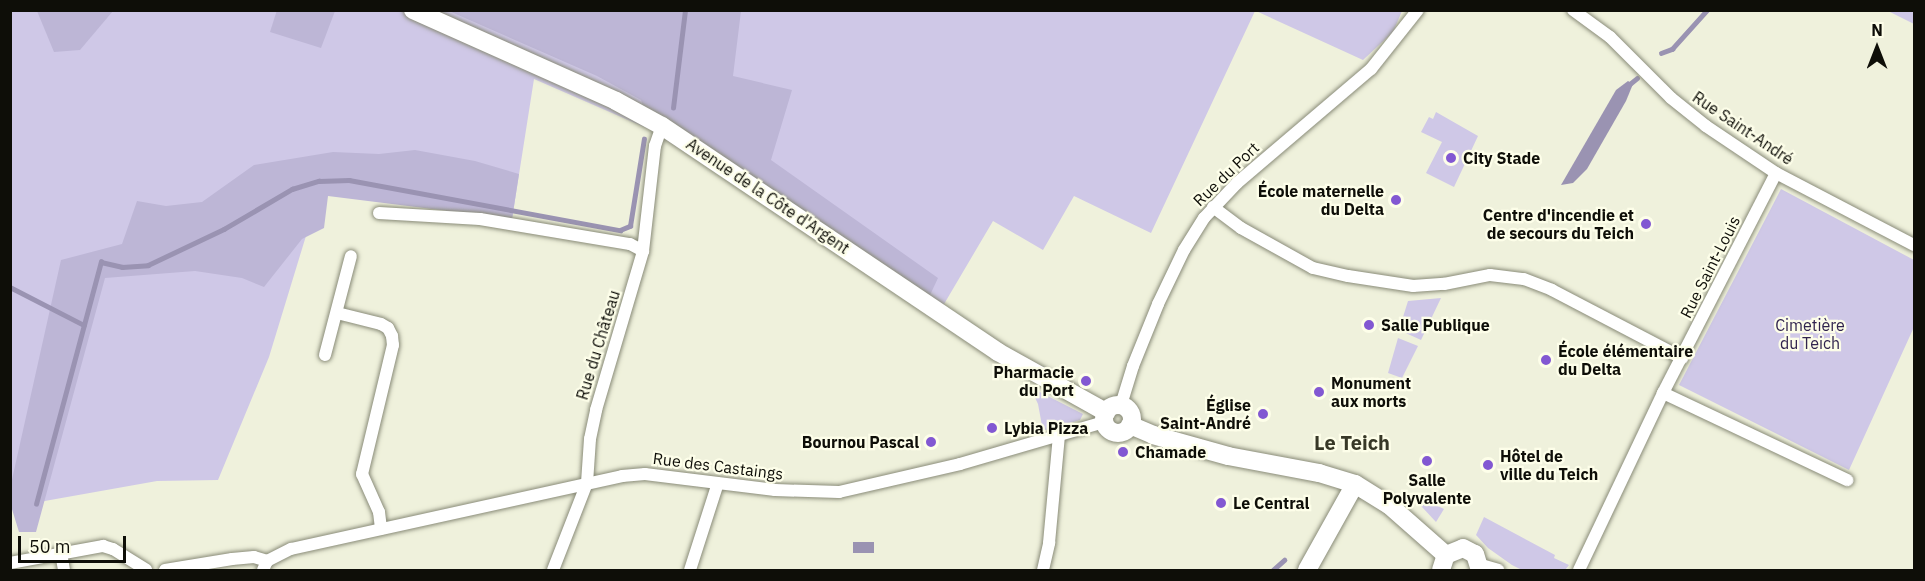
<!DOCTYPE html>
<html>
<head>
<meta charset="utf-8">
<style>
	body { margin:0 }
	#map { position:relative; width:1925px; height:581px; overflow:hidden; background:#eff1dc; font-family:"IBM Plex Sans",sans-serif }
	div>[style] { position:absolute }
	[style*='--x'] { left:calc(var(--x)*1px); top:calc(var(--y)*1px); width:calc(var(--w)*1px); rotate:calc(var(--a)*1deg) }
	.green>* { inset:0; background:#cfc8e7 }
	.forest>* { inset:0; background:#bdb6d6 }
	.water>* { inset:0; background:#9a93b2; transform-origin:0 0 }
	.stream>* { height:4.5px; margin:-2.25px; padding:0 2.25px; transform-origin:2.25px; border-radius:2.25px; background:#9a93b2 }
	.roads { filter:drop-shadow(0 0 2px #898b78) drop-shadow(0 0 2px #898b78) }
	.minor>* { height:12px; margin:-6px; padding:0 6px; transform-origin:6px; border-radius:6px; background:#fff }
	.secondary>* { height:18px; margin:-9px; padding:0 9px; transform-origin:9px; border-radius:9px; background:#fff }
	.secondary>.ring { margin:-9px; padding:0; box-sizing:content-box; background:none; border:18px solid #fff; border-radius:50% }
	.dots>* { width:16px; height:16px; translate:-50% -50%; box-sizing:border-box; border:3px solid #fdfee9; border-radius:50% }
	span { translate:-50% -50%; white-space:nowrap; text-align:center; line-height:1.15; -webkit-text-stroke:4.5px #fdfee9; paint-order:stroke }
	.street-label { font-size:16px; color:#0e0e08 }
	.poi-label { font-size:16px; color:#0e0e08; font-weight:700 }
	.left { translate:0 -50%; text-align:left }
	.right { translate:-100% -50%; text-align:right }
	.park-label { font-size:16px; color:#30234e }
	.quarter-label { font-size:20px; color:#373827; font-weight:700 }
	.frame { position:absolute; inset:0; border:12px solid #0e0e08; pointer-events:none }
	.north { position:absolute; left:1847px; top:18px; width:60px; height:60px; -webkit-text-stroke:4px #fdfee9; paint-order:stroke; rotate:0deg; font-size:16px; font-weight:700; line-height:24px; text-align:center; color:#0e0e08 }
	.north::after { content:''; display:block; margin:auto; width:21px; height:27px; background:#0e0e08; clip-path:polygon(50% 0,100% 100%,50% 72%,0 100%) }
	.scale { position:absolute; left:18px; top:536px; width:108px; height:27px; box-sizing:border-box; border:3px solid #0e0e08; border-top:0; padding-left:8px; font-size:18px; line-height:21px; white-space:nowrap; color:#0e0e08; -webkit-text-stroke:4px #fdfee9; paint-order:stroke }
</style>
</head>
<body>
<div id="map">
	<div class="green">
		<i style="clip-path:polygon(11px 11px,1255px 11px,1151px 233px,1074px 196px,1043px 250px,993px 221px,937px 316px,651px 130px,534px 79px,512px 219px,320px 190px,269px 357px,218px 480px,157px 481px,11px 507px)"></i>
		<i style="clip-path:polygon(1256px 11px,1402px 11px,1393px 32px,1363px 60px)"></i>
		<i style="clip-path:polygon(1888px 11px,1914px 11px,1914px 24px)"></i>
		<i style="clip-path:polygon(1436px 112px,1478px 136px,1454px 187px,1426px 173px,1442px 142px,1421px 132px,1429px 117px,1433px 119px)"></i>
		<i style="clip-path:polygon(1781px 189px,1914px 260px,1914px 327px,1849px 470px,1679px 385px)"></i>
		<i style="clip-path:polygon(1441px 298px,1421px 340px,1399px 330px,1408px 301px)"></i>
		<i style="clip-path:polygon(1398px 338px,1418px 346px,1402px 378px,1388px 373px)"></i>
		<i style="clip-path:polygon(1030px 387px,1083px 414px,1080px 420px,1043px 431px,1038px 404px)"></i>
		<i style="clip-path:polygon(1410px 493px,1444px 509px,1436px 522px,1409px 493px)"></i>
		<i style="clip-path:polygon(1484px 517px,1555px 555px,1554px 558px,1569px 565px,1565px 570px,1522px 570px,1512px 565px,1488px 548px,1476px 535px)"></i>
	</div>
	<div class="forest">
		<i style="clip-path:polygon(277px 10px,335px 10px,335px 11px,321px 48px,270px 32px)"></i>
		<i style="clip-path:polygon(37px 11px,113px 11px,80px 50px,54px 52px)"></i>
		<i style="clip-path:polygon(449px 11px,741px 11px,733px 76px,792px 90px,771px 160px,938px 278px,924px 308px,651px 130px,641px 100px,597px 76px)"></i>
		<i style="clip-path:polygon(415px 150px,475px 161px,519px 174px,512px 219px,328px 196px,324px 228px,302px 239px,264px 287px,242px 278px,195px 271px,105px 278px,36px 532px,19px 532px,11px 506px,11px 484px,61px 260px,122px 244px,137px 201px,166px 206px,202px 202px,254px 165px,333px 152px,379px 154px)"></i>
	</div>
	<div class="water">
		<i style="clip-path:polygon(1628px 81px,1633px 84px,1626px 101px,1587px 169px,1573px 183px,1561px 185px,1616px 90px)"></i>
		<i style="left:874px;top:542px;width:11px;height:21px;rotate:90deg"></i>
	</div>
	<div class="stream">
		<i style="--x:1661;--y:53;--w:12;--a:-20"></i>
		<i style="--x:1672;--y:49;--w:52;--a:-48.1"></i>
		<i style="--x:1626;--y:87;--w:14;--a:-39"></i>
		<i style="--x:673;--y:108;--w:99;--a:-83"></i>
		<i style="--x:10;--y:287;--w:83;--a:27.2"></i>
		<i style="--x:36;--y:504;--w:251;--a:-75"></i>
		<i style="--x:101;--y:262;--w:22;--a:13"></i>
		<i style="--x:122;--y:267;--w:26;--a:-4"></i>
		<i style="--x:148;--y:265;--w:84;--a:-25.3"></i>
		<i style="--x:224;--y:229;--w:79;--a:-30.5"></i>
		<i style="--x:292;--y:189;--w:28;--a:-17"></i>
		<i style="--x:319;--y:181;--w:30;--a:-2"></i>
		<i style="--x:349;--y:180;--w:276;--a:10.5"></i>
		<i style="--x:620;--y:230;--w:11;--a:-22"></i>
		<i style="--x:630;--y:226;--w:88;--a:-80.9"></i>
		<i style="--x:1273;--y:570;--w:15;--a:-42"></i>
	</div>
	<div class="roads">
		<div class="minor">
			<i style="--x:1573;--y:10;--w:46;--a:36.1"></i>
			<i style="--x:1610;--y:37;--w:86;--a:45"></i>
			<i style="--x:1671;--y:98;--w:45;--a:38.7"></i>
			<i style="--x:1706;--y:126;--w:84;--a:33.9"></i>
			<i style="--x:1776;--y:173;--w:156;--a:27.6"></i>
			<i style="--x:1213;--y:207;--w:35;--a:37"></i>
			<i style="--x:1241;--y:228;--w:82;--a:29.1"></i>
			<i style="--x:1313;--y:268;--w:36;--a:13"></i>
			<i style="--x:1348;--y:276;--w:66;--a:8.7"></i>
			<i style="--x:1413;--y:286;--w:31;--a:-4"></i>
			<i style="--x:1444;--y:284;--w:47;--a:-11.1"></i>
			<i style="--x:1490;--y:275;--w:34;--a:7"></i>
			<i style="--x:1524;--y:279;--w:30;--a:21"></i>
			<i style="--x:1552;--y:290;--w:147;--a:27.6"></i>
			<i style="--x:379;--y:213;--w:101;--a:3.4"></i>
			<i style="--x:480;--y:219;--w:152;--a:9.5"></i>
			<i style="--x:630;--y:244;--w:15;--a:28"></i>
			<i style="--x:337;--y:313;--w:45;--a:14"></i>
			<i style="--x:381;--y:324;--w:8;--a:30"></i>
			<i style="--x:388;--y:328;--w:9;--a:63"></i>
			<i style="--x:392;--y:336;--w:9;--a:84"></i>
			<i style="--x:393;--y:345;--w:133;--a:103.5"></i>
			<i style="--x:362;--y:474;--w:42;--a:65.9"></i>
			<i style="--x:379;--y:512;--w:17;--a:83"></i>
			<i style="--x:325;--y:355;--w:102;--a:-75.3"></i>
			<i style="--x:1663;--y:393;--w:204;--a:25.3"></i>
			<i style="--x:1121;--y:405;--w:41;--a:-72.9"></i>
			<i style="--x:1133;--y:366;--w:67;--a:-68"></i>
			<i style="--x:1158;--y:304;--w:60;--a:-64.3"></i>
			<i style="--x:1184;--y:250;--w:38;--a:-58"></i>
			<i style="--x:1204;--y:218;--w:48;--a:-46.7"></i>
			<i style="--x:1237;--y:183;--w:176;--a:-40.4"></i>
			<i style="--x:1371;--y:69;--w:75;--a:-51.5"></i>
			<i style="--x:61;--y:553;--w:17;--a:80"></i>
			<i style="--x:10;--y:563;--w:95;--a:-10.4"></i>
			<i style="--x:103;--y:546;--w:10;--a:17"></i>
			<i style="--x:113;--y:549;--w:39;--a:32"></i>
			<i style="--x:1481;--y:565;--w:18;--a:16"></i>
			<i style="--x:165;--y:570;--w:68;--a:-9.3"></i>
			<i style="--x:232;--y:559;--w:22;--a:-5"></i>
			<i style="--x:254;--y:557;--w:14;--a:17"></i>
			<i style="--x:263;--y:570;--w:10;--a:-66"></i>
			<i style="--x:267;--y:561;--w:27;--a:-27"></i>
			<i style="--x:291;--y:549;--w:339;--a:-12.4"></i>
			<i style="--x:622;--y:476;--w:23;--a:-5"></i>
			<i style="--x:645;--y:474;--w:131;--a:7"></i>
			<i style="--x:775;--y:490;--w:64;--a:1.8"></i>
			<i style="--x:839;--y:492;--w:124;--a:-13"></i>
			<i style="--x:960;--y:464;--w:150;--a:-16.3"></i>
			<i style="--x:553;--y:570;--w:93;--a:-68.7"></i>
			<i style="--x:587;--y:483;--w:44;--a:-86.1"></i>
			<i style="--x:590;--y:439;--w:30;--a:-78"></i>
			<i style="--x:596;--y:410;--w:166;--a:-73.5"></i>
			<i style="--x:643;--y:251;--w:106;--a:-83.5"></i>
			<i style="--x:655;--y:146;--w:21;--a:-71"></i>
			<i style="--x:690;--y:570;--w:91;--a:-72.2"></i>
			<i style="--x:1043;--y:570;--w:28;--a:-77"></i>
			<i style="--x:1049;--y:543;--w:107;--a:-84.7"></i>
			<i style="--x:1579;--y:570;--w:196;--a:-64.6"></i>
			<i style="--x:1663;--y:393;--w:247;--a:-62.8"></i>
		</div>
		<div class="secondary">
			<i style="--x:413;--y:10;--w:222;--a:24.1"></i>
			<i style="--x:616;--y:101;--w:52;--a:28.5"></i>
			<i style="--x:662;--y:126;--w:405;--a:33.9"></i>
			<i style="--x:998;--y:352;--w:124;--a:29.1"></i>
			<i class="ring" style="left:1104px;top:405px;width:10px;height:10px"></i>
			<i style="--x:1130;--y:425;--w:25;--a:23"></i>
			<i style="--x:1153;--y:435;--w:78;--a:15.6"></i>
			<i style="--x:1228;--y:456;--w:93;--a:10.6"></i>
			<i style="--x:1319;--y:473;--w:38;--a:17"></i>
			<i style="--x:1355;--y:484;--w:40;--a:32"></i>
			<i style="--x:1389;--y:505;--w:76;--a:41.3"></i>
			<i style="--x:1307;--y:570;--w:98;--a:-60.8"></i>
			<i style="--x:1441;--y:570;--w:16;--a:-72"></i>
			<i style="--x:1446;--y:555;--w:18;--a:-22"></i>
			<i style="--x:1463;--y:548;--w:13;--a:27"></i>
			<i style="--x:1475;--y:554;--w:17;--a:73"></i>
		</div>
	</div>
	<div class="dots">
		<i style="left:1451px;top:158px;background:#8258d2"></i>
		<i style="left:1396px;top:200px;background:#8258d2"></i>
		<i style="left:1646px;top:224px;background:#8258d2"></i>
		<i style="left:1369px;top:325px;background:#8258d2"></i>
		<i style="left:1546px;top:360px;background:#8258d2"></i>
		<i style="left:1086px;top:381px;background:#8258d2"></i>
		<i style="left:1319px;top:392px;background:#8258d2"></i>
		<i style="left:1263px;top:414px;background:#8258d2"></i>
		<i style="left:992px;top:428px;background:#8258d2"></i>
		<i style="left:931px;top:442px;background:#8258d2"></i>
		<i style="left:1123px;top:452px;background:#8258d2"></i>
		<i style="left:1427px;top:461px;background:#8258d2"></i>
		<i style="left:1488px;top:465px;background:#8258d2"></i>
		<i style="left:1221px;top:503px;background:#8258d2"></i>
	</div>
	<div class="street-label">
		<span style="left:1743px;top:128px;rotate:34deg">Rue Saint-André</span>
		<span style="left:1226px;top:174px;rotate:-44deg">Rue du Port</span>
		<span style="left:768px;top:196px;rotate:34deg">Avenue de la Côte d'Argent</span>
		<span style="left:1710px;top:267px;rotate:-63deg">Rue Saint-Louis</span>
		<span style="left:598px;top:345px;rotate:-73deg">Rue du Château</span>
		<span style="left:718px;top:466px;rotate:7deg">Rue des Castaings</span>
	</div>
	<div class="poi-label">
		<span class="left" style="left:1463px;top:158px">City Stade</span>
		<span class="right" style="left:1384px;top:200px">École maternelle<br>du Delta</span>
		<span class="right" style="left:1634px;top:224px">Centre d'incendie et<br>de secours du Teich</span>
		<span class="left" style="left:1381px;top:325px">Salle Publique</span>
		<span class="left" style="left:1558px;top:360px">École élémentaire<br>du Delta</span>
		<span class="right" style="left:1074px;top:381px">Pharmacie<br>du Port</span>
		<span class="left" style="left:1331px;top:392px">Monument<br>aux morts</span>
		<span class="right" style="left:1251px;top:414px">Église<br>Saint-André</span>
		<span class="left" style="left:1004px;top:428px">Lybia Pizza</span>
		<span class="right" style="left:919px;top:442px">Bournou Pascal</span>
		<span class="left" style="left:1135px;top:452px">Chamade</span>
		<span class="left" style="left:1500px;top:465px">Hôtel de<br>ville du Teich</span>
		<span style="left:1427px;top:489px">Salle<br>Polyvalente</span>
		<span class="left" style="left:1233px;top:503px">Le Central</span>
	</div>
	<div class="park-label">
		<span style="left:1810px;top:334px">Cimetière<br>du Teich</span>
	</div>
	<div class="quarter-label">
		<span style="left:1352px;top:442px">Le Teich</span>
	</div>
	<div class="frame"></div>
	<div class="north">N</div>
	<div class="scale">50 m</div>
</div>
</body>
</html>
